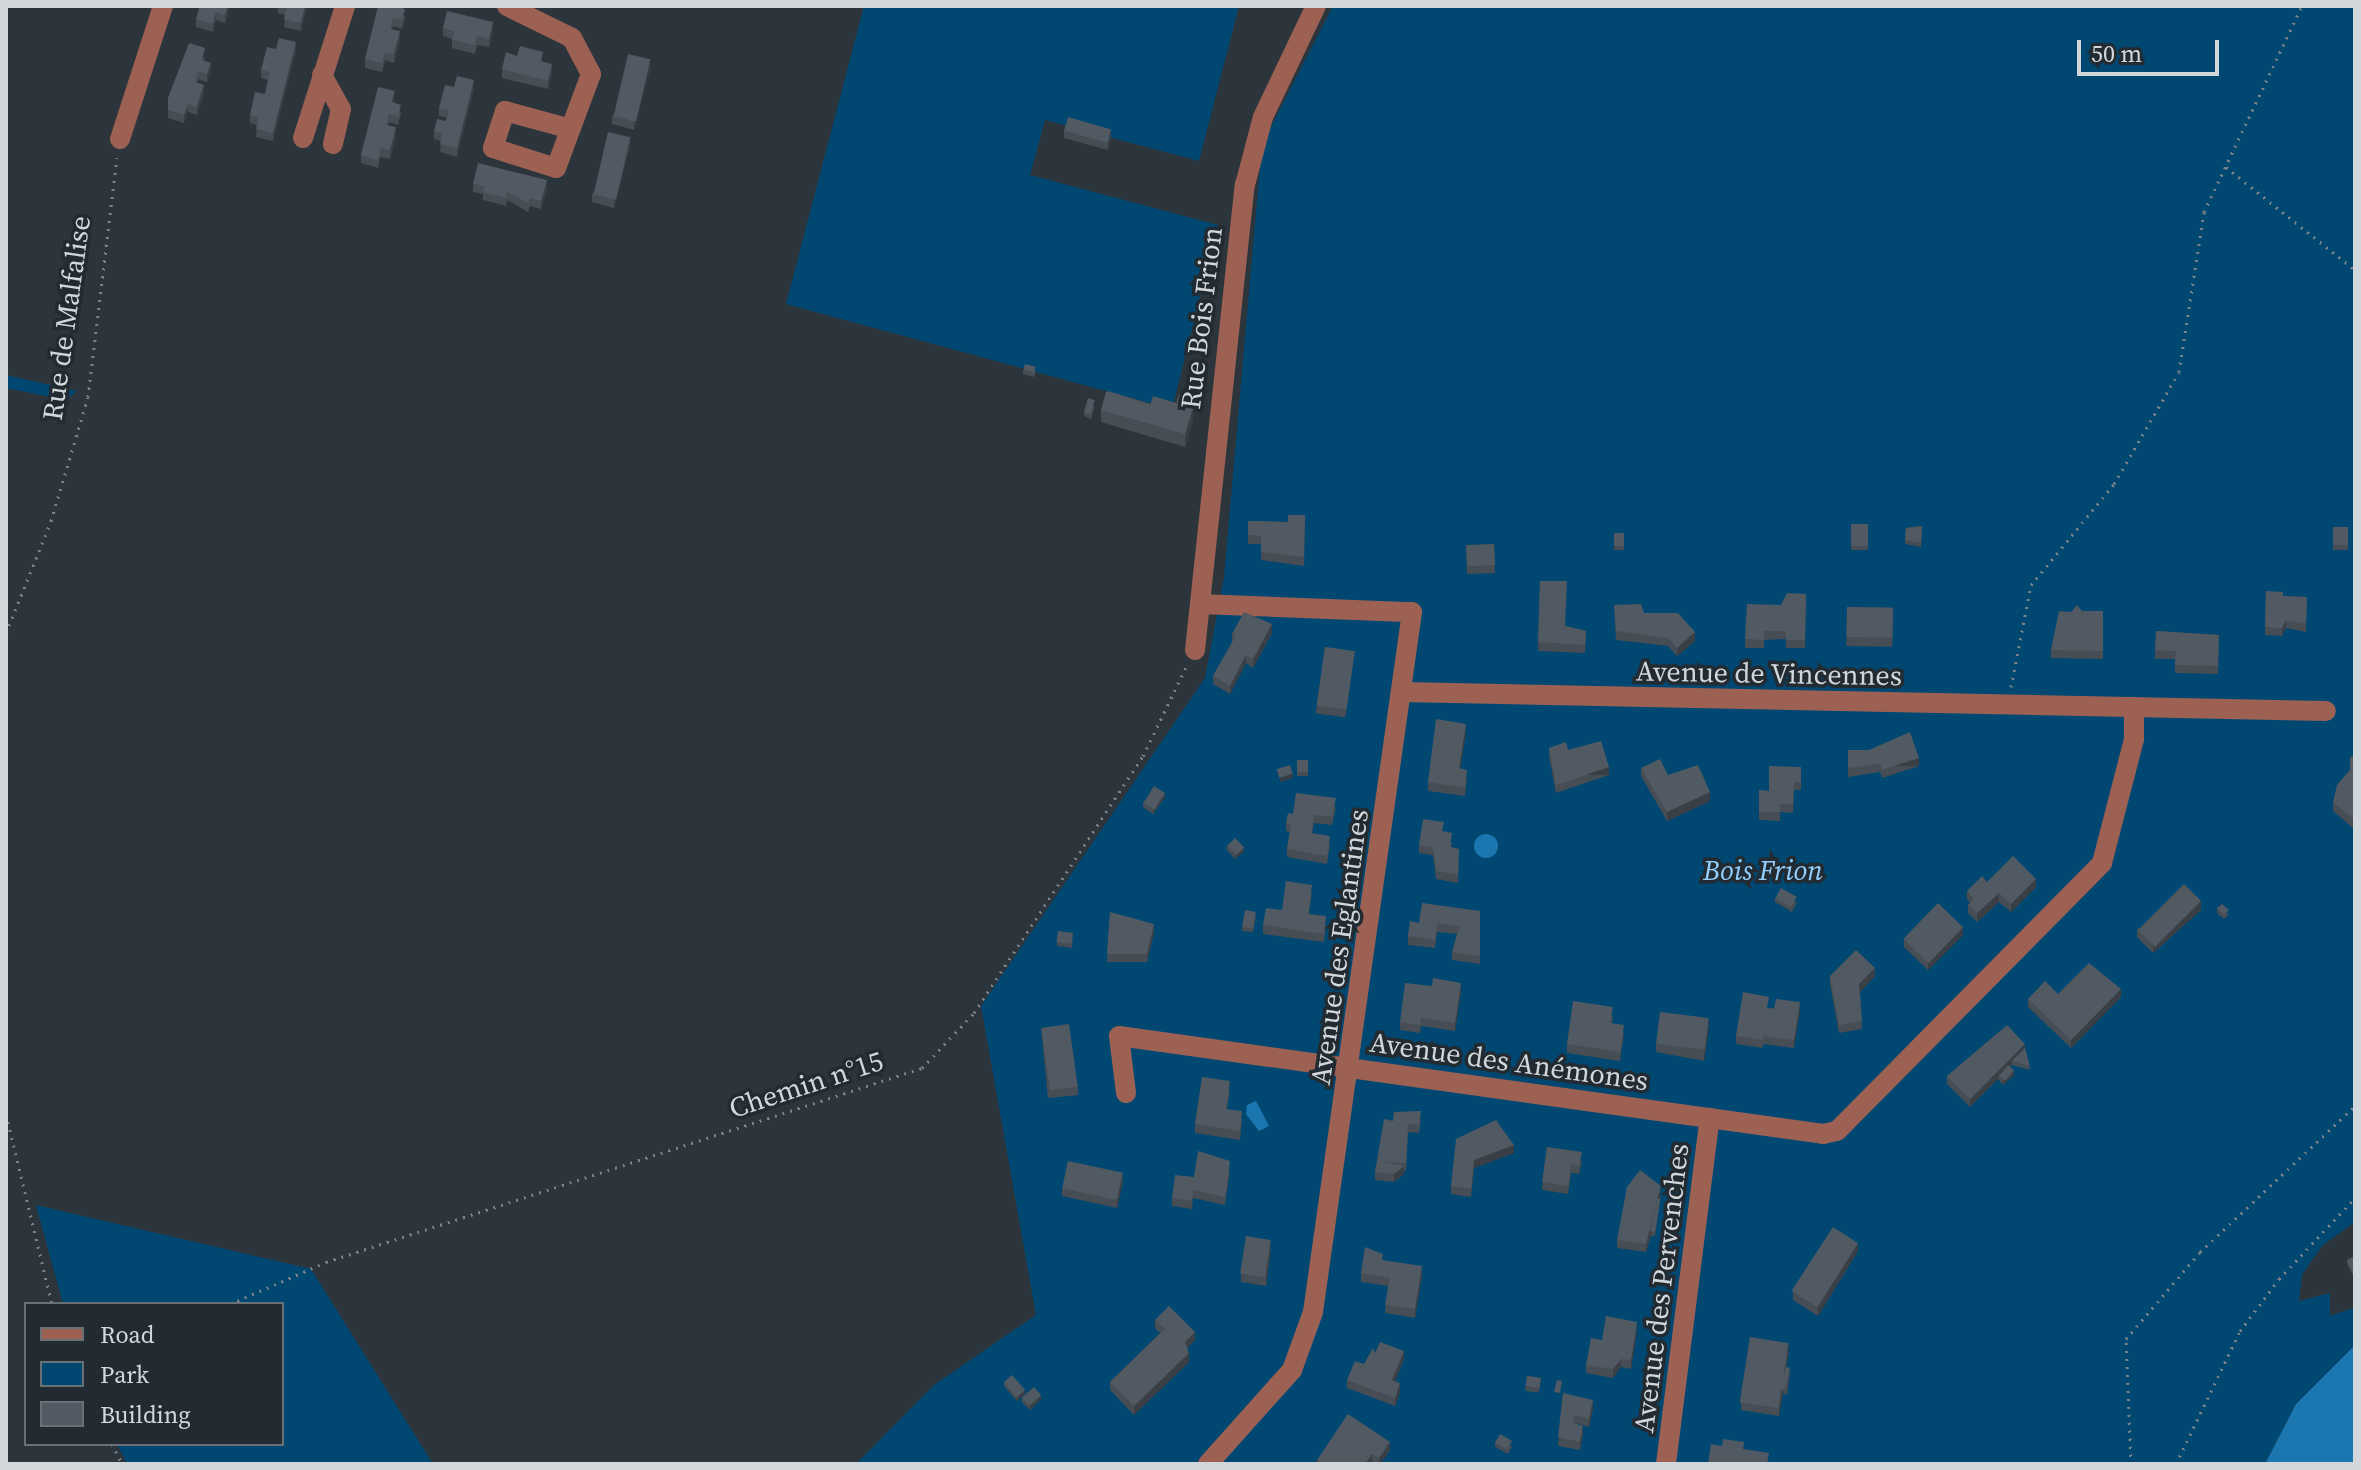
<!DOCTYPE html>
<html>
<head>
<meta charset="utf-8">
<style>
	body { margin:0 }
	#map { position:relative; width:2361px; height:1470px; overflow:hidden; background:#2d353c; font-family:"Source Serif 4",serif }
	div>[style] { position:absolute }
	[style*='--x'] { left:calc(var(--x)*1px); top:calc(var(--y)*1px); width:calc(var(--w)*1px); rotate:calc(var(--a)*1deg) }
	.green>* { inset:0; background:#004872 }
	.water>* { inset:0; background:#1c76af }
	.round { border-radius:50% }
	.path>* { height:3px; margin-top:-1.5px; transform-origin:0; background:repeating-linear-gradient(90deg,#7c8388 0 2px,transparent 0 8px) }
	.minor>* { height:20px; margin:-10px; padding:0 10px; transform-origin:10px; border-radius:10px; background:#9d6154 }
	.wall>* { inset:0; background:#464d54; transform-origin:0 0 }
	.shaded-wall>* { inset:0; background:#393f45; transform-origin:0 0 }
	.building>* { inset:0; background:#515a62; transform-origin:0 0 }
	span { translate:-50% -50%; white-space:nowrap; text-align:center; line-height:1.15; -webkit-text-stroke:7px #232b32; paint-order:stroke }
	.street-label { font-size:28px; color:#d1d7db }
	.park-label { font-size:28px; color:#93cffd; font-style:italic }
	.frame { position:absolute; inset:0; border:8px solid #d1d7db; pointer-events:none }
	.legend { position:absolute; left:24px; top:1302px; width:260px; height:144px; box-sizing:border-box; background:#232b32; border:2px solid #697076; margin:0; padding:10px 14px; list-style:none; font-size:24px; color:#d1d7db }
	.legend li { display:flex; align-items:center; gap:16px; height:40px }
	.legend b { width:40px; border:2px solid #697076 }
	.scale { position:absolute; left:2077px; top:40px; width:142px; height:36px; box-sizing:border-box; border:4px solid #d1d7db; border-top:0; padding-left:10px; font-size:24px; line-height:28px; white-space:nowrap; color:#d1d7db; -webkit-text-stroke:6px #232b32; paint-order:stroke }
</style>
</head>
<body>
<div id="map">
	<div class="green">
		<i style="clip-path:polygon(864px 6px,1239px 6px,1199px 161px,1045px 120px,1030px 175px,1218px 225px,1172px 409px,786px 304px)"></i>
		<i style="clip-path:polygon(1333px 6px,2355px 6px,2355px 1222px,2323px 1245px,2312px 1260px,2302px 1275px,2299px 1301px,2330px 1293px,2330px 1316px,2355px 1307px,2355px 1345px,2296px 1404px,2265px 1464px,856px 1464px,934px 1385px,1036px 1315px,981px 1006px,1205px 678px,1224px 577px,1262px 144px)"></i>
		<i style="clip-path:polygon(6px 375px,77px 391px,66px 400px,6px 388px)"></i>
		<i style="clip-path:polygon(36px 1205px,311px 1269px,433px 1464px,127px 1464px,117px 1444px,282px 1444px,282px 1304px,63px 1304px)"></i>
	</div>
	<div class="water">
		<i class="round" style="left:1474px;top:834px;width:24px;height:24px"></i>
		<i style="clip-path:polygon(1256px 1101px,1269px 1126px,1259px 1131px,1246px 1114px,1247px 1105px)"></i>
		<i style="clip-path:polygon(2355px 1345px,2355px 1464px,2265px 1464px,2296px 1404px)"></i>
	</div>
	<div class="path">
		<i style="--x:2226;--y:167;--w:165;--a:38.6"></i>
		<i style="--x:6;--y:633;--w:121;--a:-68.1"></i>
		<i style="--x:51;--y:521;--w:129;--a:-73.4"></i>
		<i style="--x:88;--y:397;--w:241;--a:-83.1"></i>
		<i style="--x:2011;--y:687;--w:104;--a:-78.9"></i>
		<i style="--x:2031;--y:585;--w:131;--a:-50.6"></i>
		<i style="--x:2114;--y:484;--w:129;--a:-59.9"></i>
		<i style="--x:2179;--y:372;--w:162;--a:-81.1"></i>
		<i style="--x:2204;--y:212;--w:228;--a:-64.6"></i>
		<i style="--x:6;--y:1114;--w:195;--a:76.4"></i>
		<i style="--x:230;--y:1304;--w:105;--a:-23.6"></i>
		<i style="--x:326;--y:1262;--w:627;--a:-18.03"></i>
		<i style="--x:922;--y:1068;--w:76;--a:-46.6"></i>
		<i style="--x:974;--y:1013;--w:308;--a:-56.7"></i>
		<i style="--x:1143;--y:756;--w:99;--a:-64.2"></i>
		<i style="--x:112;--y:1444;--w:22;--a:63"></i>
		<i style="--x:2131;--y:1464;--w:125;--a:-92.3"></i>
		<i style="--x:2126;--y:1339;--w:114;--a:-49.6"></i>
		<i style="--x:2200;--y:1252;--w:213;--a:-43.3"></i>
		<i style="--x:2176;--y:1464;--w:148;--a:-64.3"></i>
		<i style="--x:2240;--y:1331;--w:65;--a:-53.1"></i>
		<i style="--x:2279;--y:1279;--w:111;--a:-46.8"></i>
	</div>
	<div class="minor">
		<i style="--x:507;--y:6;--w:72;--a:26.2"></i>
		<i style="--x:572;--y:38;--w:41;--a:62.2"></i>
		<i style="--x:591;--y:74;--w:100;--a:110.4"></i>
		<i style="--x:556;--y:168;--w:66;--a:-162.4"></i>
		<i style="--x:493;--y:148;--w:39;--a:-72"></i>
		<i style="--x:505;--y:111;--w:68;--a:15.3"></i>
		<i style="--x:322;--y:75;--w:39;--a:61"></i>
		<i style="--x:341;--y:109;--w:36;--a:103"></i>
		<i style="--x:303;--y:138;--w:139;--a:-72.3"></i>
		<i style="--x:120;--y:139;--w:140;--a:-72.1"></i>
		<i style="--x:1200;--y:604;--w:212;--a:2.2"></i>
		<i style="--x:1412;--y:612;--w:707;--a:98.05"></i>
		<i style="--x:1313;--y:1312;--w:62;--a:109.9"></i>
		<i style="--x:1292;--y:1370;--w:126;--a:131.8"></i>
		<i style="--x:1195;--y:650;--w:468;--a:-83.9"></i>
		<i style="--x:1245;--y:185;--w:70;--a:-75.2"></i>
		<i style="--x:1263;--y:117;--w:123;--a:-64.5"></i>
		<i style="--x:1402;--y:692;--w:924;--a:1.18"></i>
		<i style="--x:1126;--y:1093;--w:57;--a:-97"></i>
		<i style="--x:1119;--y:1036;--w:711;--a:7.92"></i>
		<i style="--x:1823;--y:1134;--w:14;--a:-12"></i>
		<i style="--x:1837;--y:1131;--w:377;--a:-45.3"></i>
		<i style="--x:2102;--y:863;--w:128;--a:-75.5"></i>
		<i style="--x:2134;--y:739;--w:30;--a:-90"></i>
		<i style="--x:1666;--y:1464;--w:349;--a:-82.8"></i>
	</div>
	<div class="wall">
		<i style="clip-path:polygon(200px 6px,230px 6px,225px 23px,216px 20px,213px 32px,196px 27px,196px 19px)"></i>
		<i style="clip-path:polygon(278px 6px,307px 6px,301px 31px,284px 27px,285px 15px,278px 13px)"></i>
		<i style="clip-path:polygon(398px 7px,405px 17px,402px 29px,393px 26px,392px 29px,400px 40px,394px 63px,385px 60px,382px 72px,365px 68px,365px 59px)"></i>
		<i style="clip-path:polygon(443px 28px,493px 31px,489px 47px,477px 45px,475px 54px,452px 48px,452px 39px,443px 36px)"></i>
		<i style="clip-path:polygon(276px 49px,296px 50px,273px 141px,256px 137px,257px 125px,250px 123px,250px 115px,265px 94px,268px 80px,261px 78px,261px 70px)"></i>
		<i style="clip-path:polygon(205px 56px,204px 60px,211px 71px,207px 82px,198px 79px,197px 82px,204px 93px,197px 115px,188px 112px,184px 123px,168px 118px,168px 98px)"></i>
		<i style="clip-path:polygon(543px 62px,552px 72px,548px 89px,502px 78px,502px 69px)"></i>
		<i style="clip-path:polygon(650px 68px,634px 130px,612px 124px,612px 116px)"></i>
		<i style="clip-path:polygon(454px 87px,474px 88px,457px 157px,440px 152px,441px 141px,434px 139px,434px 131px,446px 121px,447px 118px,439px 116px,439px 108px)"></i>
		<i style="clip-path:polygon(395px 99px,394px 103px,401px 113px,398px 125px,389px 122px,388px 126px,396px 136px,390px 159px,380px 157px,378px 168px,361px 163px,361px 155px)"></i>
		<i style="clip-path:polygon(1064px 130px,1111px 138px,1108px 150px,1064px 138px)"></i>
		<i style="clip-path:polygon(630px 146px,614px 208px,592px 202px,592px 194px)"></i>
		<i style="clip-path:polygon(473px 184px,547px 189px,541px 209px,530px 206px,528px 212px,507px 200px,506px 206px,483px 200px,483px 194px,473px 192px)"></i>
		<i style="clip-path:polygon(1023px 370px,1036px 371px,1034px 377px,1023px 374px)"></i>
		<i style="clip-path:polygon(1195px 403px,1193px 411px,1193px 420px,1185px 447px,1101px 422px,1101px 410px,1150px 404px)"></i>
		<i style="clip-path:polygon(1095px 405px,1091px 419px,1084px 416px,1084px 412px)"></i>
		<i style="clip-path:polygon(1305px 515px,1304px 566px,1261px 560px,1261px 544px,1248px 544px,1248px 521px,1288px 522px)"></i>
		<i style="left:1851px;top:524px;width:17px;height:26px"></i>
		<i style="clip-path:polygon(1922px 526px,1921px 547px,1905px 544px,1906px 528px)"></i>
		<i style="left:2333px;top:527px;width:15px;height:23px"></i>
		<i style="left:1624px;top:533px;width:17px;height:10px;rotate:90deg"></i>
		<i style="left:1494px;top:544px;width:29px;height:28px;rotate:88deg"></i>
		<i style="clip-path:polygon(1540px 581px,1566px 626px,1586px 631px,1585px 653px,1538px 651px)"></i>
		<i style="clip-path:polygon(2266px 591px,2283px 596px,2307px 597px,2306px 632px,2286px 628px,2282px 636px,2265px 635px)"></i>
		<i style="clip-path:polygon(1806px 594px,1805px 648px,1786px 648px,1786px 639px,1764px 640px,1764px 648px,1745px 648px,1745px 639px,1781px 605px)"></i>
		<i style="clip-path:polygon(1614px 605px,1695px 641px,1677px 656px,1668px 646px,1616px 640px)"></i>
		<i style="left:1847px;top:607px;width:46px;height:39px;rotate:1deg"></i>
		<i style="clip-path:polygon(2103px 611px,2103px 659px,2051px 658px,2051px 650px,2071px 612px)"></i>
		<i style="clip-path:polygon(2156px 631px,2219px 635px,2218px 674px,2175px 673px,2175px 659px,2155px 659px)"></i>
		<i style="clip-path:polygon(1272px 633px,1253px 668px,1246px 663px,1230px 694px,1213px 684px,1213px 676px,1232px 642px,1232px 634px)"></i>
		<i style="left:1325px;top:647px;width:30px;height:67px;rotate:8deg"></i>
		<i style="clip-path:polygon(1466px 732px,1460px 769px,1467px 778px,1465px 796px,1428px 791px,1428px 782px)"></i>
		<i style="clip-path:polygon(1549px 748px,1609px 775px,1556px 793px,1549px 756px)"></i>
		<i style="clip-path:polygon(1848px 750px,1919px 766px,1882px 778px,1880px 772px,1848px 777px)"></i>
		<i style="clip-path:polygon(2355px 756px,2355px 825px,2353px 828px,2333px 811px,2333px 802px,2350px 771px)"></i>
		<i style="left:1297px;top:760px;width:11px;height:16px"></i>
		<i style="clip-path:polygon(1801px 767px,1801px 790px,1794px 790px,1793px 813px,1780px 812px,1780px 821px,1759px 820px,1759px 790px,1769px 791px)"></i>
		<i style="clip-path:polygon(1641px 768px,1710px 801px,1667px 821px,1641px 776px)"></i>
		<i style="clip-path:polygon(1165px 797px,1153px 814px,1143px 807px,1143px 803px)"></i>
		<i style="clip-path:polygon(1336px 807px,1332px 825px,1314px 823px,1312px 834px,1330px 844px,1327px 864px,1287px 857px,1287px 849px,1290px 832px,1286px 831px,1286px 823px,1293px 814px)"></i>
		<i style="clip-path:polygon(1452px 842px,1451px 847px,1459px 849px,1458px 883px,1436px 879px,1433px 855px,1419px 853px,1419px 845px)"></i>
		<i style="clip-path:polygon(1227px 845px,1244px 851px,1235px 859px,1227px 850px)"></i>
		<i style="clip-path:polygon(1987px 882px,2036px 887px,2011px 912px,1999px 902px,1977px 922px,1968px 913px,1968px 905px,1970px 903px,1967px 899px,1967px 891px)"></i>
		<i style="clip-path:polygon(1312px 893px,1309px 914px,1326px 925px,1324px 942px,1263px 934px,1263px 925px,1282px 910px)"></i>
		<i style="clip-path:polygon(1775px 898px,1797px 902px,1792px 912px,1775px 902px)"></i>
		<i style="clip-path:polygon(2217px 908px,2229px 914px,2224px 919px,2217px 913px)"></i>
		<i style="clip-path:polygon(2201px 910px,2153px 953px,2137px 937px,2137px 929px)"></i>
		<i style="clip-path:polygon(1480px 911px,1480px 964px,1452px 960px,1452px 952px,1457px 934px,1437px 932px,1435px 948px,1408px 945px,1408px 936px,1419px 923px)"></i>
		<i style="clip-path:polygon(1110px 912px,1154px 933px,1147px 962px,1107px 962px)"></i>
		<i style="clip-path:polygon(1256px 916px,1253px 932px,1242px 931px,1242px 927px)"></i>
		<i style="clip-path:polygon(1073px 933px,1072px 948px,1057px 946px,1057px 942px)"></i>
		<i style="clip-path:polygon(1963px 935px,1928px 970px,1904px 947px,1904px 939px)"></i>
		<i style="clip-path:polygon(1830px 976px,1875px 976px,1860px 992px,1862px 1029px,1839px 1033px,1830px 984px)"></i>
		<i style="clip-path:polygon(1432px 986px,1461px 991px,1455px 1031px,1421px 1026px,1420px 1033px,1400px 1030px,1400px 1022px)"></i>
		<i style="clip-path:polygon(2058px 994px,2121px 997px,2071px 1048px,2028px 1007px,2028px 999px)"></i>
		<i style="clip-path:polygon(1769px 1008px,1800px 1010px,1794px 1048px,1763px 1044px,1763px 1048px,1736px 1044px,1736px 1036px)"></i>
		<i style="clip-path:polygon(1613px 1015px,1612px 1023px,1624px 1033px,1620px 1061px,1567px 1053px,1567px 1044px)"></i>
		<i style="clip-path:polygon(1709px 1026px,1704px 1061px,1656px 1052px,1656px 1044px)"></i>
		<i style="clip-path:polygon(1041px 1028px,1078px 1086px,1078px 1095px,1048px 1098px)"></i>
		<i style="clip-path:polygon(2025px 1048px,2030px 1070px,2012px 1065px,2010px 1067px,2014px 1075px,2003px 1085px,1998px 1079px,1970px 1107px,1947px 1084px,1947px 1076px)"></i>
		<i style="clip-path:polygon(1230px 1089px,1227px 1109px,1242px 1119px,1240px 1140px,1195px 1133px,1195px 1124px)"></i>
		<i style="clip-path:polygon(1421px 1119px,1419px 1133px,1408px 1132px,1406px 1171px,1404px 1171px,1404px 1174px,1394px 1182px,1375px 1180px,1375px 1172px,1393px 1121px)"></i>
		<i style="clip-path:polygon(1496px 1120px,1514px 1153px,1474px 1168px,1471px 1197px,1451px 1194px,1451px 1186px)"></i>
		<i style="clip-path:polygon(1547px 1147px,1582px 1161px,1579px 1174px,1571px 1173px,1568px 1194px,1542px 1190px)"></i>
		<i style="clip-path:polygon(1230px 1170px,1225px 1205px,1193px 1198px,1192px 1209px,1172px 1206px,1172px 1198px,1194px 1177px)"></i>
		<i style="clip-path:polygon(1123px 1182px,1117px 1208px,1062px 1196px,1062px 1188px)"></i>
		<i style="clip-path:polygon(1661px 1195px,1655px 1236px,1651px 1236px,1646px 1252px,1617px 1248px,1617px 1240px)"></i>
		<i style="clip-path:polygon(1271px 1248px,1266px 1286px,1241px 1282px,1241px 1274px)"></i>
		<i style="clip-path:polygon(1858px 1251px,1818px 1316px,1793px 1300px,1793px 1292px)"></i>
		<i style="clip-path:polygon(2355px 1256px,2355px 1279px,2347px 1264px,2347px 1260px)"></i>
		<i style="clip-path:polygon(1383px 1260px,1422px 1275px,1415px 1318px,1385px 1313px,1388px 1286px,1361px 1282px,1361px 1273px)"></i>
		<i style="clip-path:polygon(1155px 1320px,1195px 1340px,1187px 1348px,1189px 1362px,1134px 1415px,1110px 1390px,1110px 1382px,1160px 1333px,1155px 1328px)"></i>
		<i style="clip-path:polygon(1637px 1330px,1631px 1369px,1621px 1367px,1613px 1378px,1586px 1373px,1586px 1365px,1602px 1340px)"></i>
		<i style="clip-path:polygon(1789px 1351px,1786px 1367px,1790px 1372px,1787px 1395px,1783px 1393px,1779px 1416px,1741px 1410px,1741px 1402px)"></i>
		<i style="clip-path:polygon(1375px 1353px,1404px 1359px,1395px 1381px,1400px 1392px,1395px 1406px,1347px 1388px,1347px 1380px,1364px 1364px)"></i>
		<i style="left:1527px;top:1376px;width:14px;height:15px;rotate:8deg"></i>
		<i style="clip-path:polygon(1004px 1382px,1025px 1390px,1017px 1401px,1004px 1386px)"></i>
		<i style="clip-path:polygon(1563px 1393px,1593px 1409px,1589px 1427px,1575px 1423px,1583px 1434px,1580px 1450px,1558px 1446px)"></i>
		<i style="clip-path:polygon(1022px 1398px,1041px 1399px,1030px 1410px,1022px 1402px)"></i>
		<i style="clip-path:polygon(1495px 1443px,1512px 1446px,1508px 1454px,1495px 1447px)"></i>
		<i style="clip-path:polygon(1390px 1450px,1380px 1464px,1375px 1464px,1372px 1462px,1371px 1464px,1317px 1464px,1317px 1460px)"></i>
	</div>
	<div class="shaded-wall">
		<i style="clip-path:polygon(228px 6px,230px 6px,225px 23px,225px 15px)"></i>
		<i style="clip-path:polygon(305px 6px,307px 6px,301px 31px,301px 23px)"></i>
		<i style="clip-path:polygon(216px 12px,216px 20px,213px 32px,213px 24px)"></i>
		<i style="clip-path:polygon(493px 22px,493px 31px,489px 47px,489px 39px)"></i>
		<i style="clip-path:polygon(400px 31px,400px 40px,394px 63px,394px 54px)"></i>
		<i style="clip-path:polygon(296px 42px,296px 50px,273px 141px,273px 133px)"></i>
		<i style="clip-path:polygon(650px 59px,650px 68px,634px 130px,634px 121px)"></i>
		<i style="clip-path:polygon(211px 63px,211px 71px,207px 82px,207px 74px)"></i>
		<i style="clip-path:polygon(552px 64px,552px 72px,548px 89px,548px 81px)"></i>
		<i style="clip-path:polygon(474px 80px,474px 88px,457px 157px,457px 148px)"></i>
		<i style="clip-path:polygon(204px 85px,204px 93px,197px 115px,197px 107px)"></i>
		<i style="clip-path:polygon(188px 104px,188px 112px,184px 123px,184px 115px)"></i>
		<i style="clip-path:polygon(396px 127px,396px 136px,390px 159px,390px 150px)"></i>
		<i style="clip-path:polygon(1111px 129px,1111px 138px,1108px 150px,1108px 141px)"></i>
		<i style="clip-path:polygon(630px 137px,630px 146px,614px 208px,614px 199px)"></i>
		<i style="clip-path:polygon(547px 180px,547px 189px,541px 209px,541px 201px)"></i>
		<i style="clip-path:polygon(1195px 399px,1193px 411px,1193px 420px,1185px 447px,1185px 434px)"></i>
		<i style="clip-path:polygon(2286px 620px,2286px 628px,2282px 636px,2282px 628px)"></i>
		<i style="clip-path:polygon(1272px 624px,1272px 633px,1253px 668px,1253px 659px)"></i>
		<i style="clip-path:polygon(1695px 632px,1695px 641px,1677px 656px,1677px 648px)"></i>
		<i style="clip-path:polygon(1246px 655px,1246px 663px,1230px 694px,1230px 686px)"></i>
		<i style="clip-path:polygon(1466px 724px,1466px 732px,1459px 777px,1459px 768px)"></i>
		<i style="left:1919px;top:758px;width:8px;height:39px;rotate:90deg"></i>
		<i style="left:1609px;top:767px;width:8px;height:56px;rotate:90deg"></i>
		<i style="clip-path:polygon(1293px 774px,1293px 778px,1280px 782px,1280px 778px)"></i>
		<i style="clip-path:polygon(1710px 792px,1710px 801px,1667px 821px,1667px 812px)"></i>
		<i style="clip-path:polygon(1165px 793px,1165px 797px,1153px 814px,1153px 810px)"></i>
		<i style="clip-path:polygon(1244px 847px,1244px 851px,1235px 859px,1235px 855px)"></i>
		<i style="clip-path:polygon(2036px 879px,2036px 887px,2011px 912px,2011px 904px)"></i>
		<i style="clip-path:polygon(1999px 893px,1999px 902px,1977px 922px,1977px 913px)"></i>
		<i style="clip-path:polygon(2201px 901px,2201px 910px,2153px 953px,2153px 944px)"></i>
		<i style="clip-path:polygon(1154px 924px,1154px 933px,1147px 962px,1147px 954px)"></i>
		<i style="clip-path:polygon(1963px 927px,1963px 935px,1928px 970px,1928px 962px)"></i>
		<i style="clip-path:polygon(1875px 968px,1875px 976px,1859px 993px,1859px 984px)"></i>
		<i style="clip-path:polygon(1461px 983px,1461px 991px,1455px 1031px,1455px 1023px)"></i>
		<i style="clip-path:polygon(2121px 989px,2121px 997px,2071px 1048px,2071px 1040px)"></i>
		<i style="clip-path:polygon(1800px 1002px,1800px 1010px,1794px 1048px,1794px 1040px)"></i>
		<i style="clip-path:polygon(1709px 1018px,1709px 1026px,1704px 1061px,1704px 1052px)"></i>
		<i style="clip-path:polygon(2025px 1044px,2025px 1052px,2012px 1061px,2012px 1065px,2000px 1077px,1998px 1075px,1998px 1079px,1970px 1107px,1970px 1099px)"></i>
		<i style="clip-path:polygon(2014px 1070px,2014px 1075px,2003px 1085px,2003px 1081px)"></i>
		<i style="clip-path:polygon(1514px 1145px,1514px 1153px,1474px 1168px,1471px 1197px,1474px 1160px)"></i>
		<i style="clip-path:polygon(1404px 1166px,1404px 1174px,1394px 1182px,1394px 1174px)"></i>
		<i style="clip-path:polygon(1123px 1173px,1123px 1182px,1117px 1208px,1117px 1200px)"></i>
		<i style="clip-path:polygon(1661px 1186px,1655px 1236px,1659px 1203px,1646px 1252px,1646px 1244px)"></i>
		<i style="clip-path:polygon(1271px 1240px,1271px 1248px,1266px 1286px,1266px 1278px)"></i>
		<i style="clip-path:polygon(1858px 1243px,1858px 1251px,1818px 1316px,1818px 1308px)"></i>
		<i style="clip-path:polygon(1422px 1266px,1422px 1275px,1415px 1318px,1415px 1309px)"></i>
		<i style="clip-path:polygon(1637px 1322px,1637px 1330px,1631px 1369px,1631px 1360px)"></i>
		<i style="clip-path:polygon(1195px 1332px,1195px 1340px,1185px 1350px,1185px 1342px)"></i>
		<i style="clip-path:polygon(1789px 1343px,1789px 1351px,1779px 1416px,1779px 1407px)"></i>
		<i style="clip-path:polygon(1404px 1351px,1404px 1359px,1392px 1388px,1392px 1380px)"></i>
		<i style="clip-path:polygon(1189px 1353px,1189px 1362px,1134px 1415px,1134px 1406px)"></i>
		<i style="clip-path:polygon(1621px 1359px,1621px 1367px,1613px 1378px,1613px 1369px)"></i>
		<i style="clip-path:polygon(1400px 1383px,1400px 1392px,1395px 1406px,1395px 1398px)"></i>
		<i style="clip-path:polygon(1025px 1390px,1025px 1394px,1017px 1401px,1017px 1397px)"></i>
		<i style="clip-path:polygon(1041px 1395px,1041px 1399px,1030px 1410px,1030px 1406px)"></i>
		<i style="clip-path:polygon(1593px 1400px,1593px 1409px,1589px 1427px,1589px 1419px)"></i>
		<i style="clip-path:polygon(1583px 1426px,1583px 1434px,1580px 1450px,1580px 1442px)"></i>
		<i style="clip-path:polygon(1390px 1442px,1390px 1450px,1380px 1464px,1379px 1464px,1379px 1458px)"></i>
		<i style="clip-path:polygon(1372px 1454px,1372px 1462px,1371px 1464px,1365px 1464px)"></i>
	</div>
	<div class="building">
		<i style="clip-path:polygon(200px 6px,228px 6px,225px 15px,216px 12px,213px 24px,196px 19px)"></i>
		<i style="clip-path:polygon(282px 6px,305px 6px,301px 23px,284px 19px,287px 7px)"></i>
		<i style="clip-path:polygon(378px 6px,396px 6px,405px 9px,402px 20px,393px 18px,390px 29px,400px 31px,394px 54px,385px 52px,382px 63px,365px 59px)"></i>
		<i style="clip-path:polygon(447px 11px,493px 22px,489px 39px,477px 36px,475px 45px,452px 40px,454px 31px,443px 28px)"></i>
		<i style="clip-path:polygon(279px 38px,296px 42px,273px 133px,256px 129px,259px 117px,250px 115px,255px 92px,265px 94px,270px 72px,261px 70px,267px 47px,276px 49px)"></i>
		<i style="clip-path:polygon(189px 43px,205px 48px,202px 60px,211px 63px,207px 74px,198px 71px,195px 82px,204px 85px,200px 96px,197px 107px,188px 104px,184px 115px,168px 110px,168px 98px)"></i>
		<i style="clip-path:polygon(520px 46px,543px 52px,541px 61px,552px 64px,548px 81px,502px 69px,506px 52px,517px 56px)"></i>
		<i style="left:628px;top:54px;width:23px;height:64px;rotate:13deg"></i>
		<i style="clip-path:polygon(457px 76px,474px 80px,457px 148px,440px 144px,443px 133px,434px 131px,437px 119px,446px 121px,449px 110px,439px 108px,445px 85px,454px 87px)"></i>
		<i style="clip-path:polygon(378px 87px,395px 91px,392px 102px,401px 105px,398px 116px,389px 114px,386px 125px,396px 127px,390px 150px,380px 148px,378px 160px,361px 155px)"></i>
		<i style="left:1068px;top:117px;width:45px;height:14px;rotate:16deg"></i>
		<i style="left:608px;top:132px;width:23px;height:64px;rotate:13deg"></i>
		<i style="clip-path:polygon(478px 163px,547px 180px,541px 201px,530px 198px,528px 203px,507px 192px,506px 198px,483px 192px,485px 186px,473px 184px)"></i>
		<i style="left:1025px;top:364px;width:11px;height:6px;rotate:15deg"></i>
		<i style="clip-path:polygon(1108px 391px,1150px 404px,1150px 406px,1107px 393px)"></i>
		<i style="clip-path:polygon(1106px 392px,1150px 406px,1153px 396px,1193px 408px,1185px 434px,1101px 410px)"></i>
		<i style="left:1179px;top:394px;width:17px;height:9px;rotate:17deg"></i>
		<i style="left:1088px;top:398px;width:7px;height:15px;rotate:16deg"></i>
		<i style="clip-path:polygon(1288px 515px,1305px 515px,1304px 557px,1261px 552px,1261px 536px,1248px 535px,1248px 521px,1288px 522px)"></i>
		<i style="left:1851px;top:524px;width:17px;height:22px"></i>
		<i style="clip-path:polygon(1922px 526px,1921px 543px,1905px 540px,1906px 528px)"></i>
		<i style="left:2333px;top:527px;width:15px;height:18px"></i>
		<i style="left:1624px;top:533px;width:13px;height:10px;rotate:90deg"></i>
		<i style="left:1494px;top:544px;width:21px;height:28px;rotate:87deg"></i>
		<i style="clip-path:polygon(1540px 581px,1567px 581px,1565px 626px,1586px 631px,1585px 645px,1538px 642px)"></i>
		<i style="clip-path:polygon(2266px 591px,2283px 592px,2283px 596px,2307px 597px,2306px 623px,2286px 620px,2282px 628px,2265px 627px)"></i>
		<i style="clip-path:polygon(1787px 593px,1806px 594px,1805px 640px,1786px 640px,1786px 631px,1764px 631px,1764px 640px,1745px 639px,1747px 604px,1781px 605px)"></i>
		<i style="clip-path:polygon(1641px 604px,1644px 613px,1678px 613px,1695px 632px,1677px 648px,1668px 638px,1616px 631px,1614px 605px)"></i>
		<i style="clip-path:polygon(2077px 605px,2082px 611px,2103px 611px,2103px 651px,2051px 650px,2059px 611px,2071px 612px)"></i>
		<i style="left:1847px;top:607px;width:46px;height:30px;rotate:1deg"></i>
		<i style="clip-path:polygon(1244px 612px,1272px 624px,1253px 659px,1246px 655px,1230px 686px,1213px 676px,1236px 636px,1232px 634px)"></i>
		<i style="clip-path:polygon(2156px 631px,2219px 635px,2218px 666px,2175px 665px,2176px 651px,2155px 650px)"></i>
		<i style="left:1325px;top:647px;width:30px;height:59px;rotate:8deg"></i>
		<i style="clip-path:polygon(1436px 719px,1466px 724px,1459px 768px,1467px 770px,1465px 788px,1428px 782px)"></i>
		<i style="clip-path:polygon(1910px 732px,1919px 758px,1882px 770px,1880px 764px,1848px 768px,1848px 750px,1869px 750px)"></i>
		<i style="clip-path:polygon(1601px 741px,1609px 767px,1556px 785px,1549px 748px,1566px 742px,1568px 750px)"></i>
		<i style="clip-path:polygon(2355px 756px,2355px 817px,2353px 819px,2333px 802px,2337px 785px,2350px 770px,2350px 757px)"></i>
		<i style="clip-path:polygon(1660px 759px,1668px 775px,1698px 765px,1710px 792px,1667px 812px,1641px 768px)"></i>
		<i style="left:1297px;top:760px;width:11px;height:12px"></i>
		<i style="left:1290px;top:765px;width:9px;height:14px;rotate:72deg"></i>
		<i style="clip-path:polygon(1769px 766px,1801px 767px,1801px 782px,1794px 782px,1793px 804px,1780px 804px,1780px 812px,1759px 812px,1759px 790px,1769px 791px)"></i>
		<i style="left:1154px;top:786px;width:13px;height:20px;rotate:32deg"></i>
		<i style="clip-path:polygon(1296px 793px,1336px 798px,1332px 817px,1314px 815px,1311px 833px,1330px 836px,1327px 856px,1287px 849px,1291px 824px,1286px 823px,1288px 813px,1293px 814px)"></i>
		<i style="clip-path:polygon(1423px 819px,1444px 822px,1442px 831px,1452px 833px,1450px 847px,1459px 849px,1458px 875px,1436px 871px,1433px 847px,1419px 845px)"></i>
		<i style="left:1235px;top:838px;width:13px;height:11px;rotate:45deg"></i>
		<i style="clip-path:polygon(2013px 856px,2036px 879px,2011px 904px,1999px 893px,1977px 913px,1968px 905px,1974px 898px,1967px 891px,1982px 876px,1987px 882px)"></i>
		<i style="clip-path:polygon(1286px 881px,1312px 885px,1308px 914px,1326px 916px,1324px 934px,1263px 925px,1266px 908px,1282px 910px)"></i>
		<i style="left:2184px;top:884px;width:24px;height:65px;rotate:45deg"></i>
		<i style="left:1781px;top:888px;width:18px;height:12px;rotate:29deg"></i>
		<i style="clip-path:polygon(1422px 903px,1480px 911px,1480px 956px,1452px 952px,1460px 926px,1437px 923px,1435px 940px,1408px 936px,1410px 921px,1419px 923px)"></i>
		<i style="left:1938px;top:903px;width:35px;height:50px;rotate:44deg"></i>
		<i style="clip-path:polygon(2222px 904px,2229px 910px,2224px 915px,2217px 908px)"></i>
		<i style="left:1245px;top:910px;width:11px;height:17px;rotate:10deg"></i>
		<i style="clip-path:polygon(1110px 912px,1154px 924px,1147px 954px,1107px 954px)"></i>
		<i style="left:1058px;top:931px;width:15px;height:11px;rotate:8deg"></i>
		<i style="clip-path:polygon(1856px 950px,1875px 968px,1859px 984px,1862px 1021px,1839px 1025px,1830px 976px)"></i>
		<i style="clip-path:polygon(2089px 963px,2121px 989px,2071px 1040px,2028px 999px,2045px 981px,2058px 994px)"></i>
		<i style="clip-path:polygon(1433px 978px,1461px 983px,1455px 1023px,1421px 1018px,1420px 1025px,1400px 1022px,1405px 983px,1432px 986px)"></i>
		<i style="clip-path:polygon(1743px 992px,1769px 997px,1767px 1008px,1774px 1009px,1776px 999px,1800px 1002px,1794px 1040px,1763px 1036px,1763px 1040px,1736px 1036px)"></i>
		<i style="clip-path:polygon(1573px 1001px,1613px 1007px,1610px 1023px,1624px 1025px,1620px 1052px,1567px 1044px)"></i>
		<i style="left:1660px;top:1012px;width:49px;height:32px;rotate:7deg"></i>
		<i style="left:1069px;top:1024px;width:63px;height:28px;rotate:82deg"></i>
		<i style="clip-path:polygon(2007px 1025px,2025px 1044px,1970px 1099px,1947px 1076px)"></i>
		<i style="clip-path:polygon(2025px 1048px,2030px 1066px,2012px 1061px)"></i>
		<i style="left:2008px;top:1065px;width:8px;height:14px;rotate:40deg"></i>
		<i style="clip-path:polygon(1202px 1077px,1230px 1081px,1226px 1109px,1242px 1111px,1240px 1131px,1195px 1124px)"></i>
		<i style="clip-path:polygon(1421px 1111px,1419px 1125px,1408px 1124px,1406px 1163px,1383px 1162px,1404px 1166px,1394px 1174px,1375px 1172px,1384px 1119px,1393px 1121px,1394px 1112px)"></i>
		<i style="clip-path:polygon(1496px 1120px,1514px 1145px,1474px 1160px,1471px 1189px,1451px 1186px,1456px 1139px)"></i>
		<i style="clip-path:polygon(1547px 1147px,1582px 1152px,1579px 1166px,1571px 1164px,1568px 1186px,1542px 1182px)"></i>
		<i style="clip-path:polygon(1198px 1151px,1230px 1161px,1225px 1197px,1193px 1190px,1192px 1201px,1172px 1198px,1175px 1175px,1194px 1177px)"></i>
		<i style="left:1068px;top:1161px;width:56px;height:28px;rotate:12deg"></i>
		<i style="clip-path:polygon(1640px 1170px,1661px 1186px,1646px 1244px,1617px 1240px,1627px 1187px)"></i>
		<i style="clip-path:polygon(1658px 1198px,1660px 1199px,1655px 1232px,1650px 1231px)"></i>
		<i style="left:1833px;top:1227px;width:30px;height:76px;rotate:33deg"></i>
		<i style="left:1246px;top:1236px;width:25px;height:38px;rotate:9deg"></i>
		<i style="clip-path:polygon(1365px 1247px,1383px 1254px,1382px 1260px,1422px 1266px,1415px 1309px,1385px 1305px,1390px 1278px,1361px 1273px)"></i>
		<i style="clip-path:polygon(2355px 1256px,2355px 1275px,2347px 1260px)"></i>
		<i style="clip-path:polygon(1169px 1306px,1195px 1332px,1185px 1342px,1189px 1353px,1134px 1406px,1110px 1382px,1165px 1329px,1155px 1320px)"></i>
		<i style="clip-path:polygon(1606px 1316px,1637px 1322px,1631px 1360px,1621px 1359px,1613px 1369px,1586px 1365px,1591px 1338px,1602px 1340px)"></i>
		<i style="left:1750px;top:1337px;width:39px;height:66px;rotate:9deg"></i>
		<i style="clip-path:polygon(1380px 1342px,1404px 1351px,1392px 1380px,1400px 1383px,1395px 1398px,1347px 1380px,1355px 1361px,1364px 1364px,1373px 1348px,1375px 1353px)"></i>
		<i style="left:1786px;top:1367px;width:4px;height:23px;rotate:14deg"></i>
		<i style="left:1012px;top:1375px;width:20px;height:11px;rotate:49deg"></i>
		<i style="left:1527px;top:1376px;width:14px;height:10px;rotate:8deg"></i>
		<i style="clip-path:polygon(1557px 1380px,1562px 1381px,1560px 1393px,1554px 1392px)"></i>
		<i style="left:1034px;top:1387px;width:11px;height:16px;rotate:49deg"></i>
		<i style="clip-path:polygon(1563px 1393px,1593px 1400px,1589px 1419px,1575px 1415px,1573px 1423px,1583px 1426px,1580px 1442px,1558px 1437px)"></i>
		<i style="clip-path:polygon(1348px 1414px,1390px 1442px,1379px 1458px,1372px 1454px,1365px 1464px,1323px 1464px,1317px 1460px)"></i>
		<i style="left:1500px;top:1434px;width:14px;height:10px;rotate:30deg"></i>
		<i style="clip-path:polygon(1723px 1439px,1744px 1442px,1743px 1449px,1769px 1453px,1767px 1464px,1708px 1464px,1711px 1444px,1722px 1446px)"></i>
	</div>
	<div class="street-label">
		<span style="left:66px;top:318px;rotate:-82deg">Rue de Malfalise</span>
		<span style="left:1201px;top:318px;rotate:-83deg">Rue Bois Frion</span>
		<span style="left:1769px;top:673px;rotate:1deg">Avenue de Vincennes</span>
		<span style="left:1339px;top:947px;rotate:-82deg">Avenue des Eglantines</span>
		<span style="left:1509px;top:1061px;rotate:8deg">Avenue des Anémones</span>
		<span style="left:806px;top:1084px;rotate:-18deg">Chemin n°15</span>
		<span style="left:1661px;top:1288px;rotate:-83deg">Avenue des Pervenches</span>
	</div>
	<div class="park-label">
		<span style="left:1763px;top:870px">Bois Frion</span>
	</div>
	<div class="frame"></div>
	<ul class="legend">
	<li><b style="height:10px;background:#9d6154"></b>Road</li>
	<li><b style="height:22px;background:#004872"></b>Park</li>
	<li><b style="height:22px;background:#515a62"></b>Building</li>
	</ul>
	<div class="scale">50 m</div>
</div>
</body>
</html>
